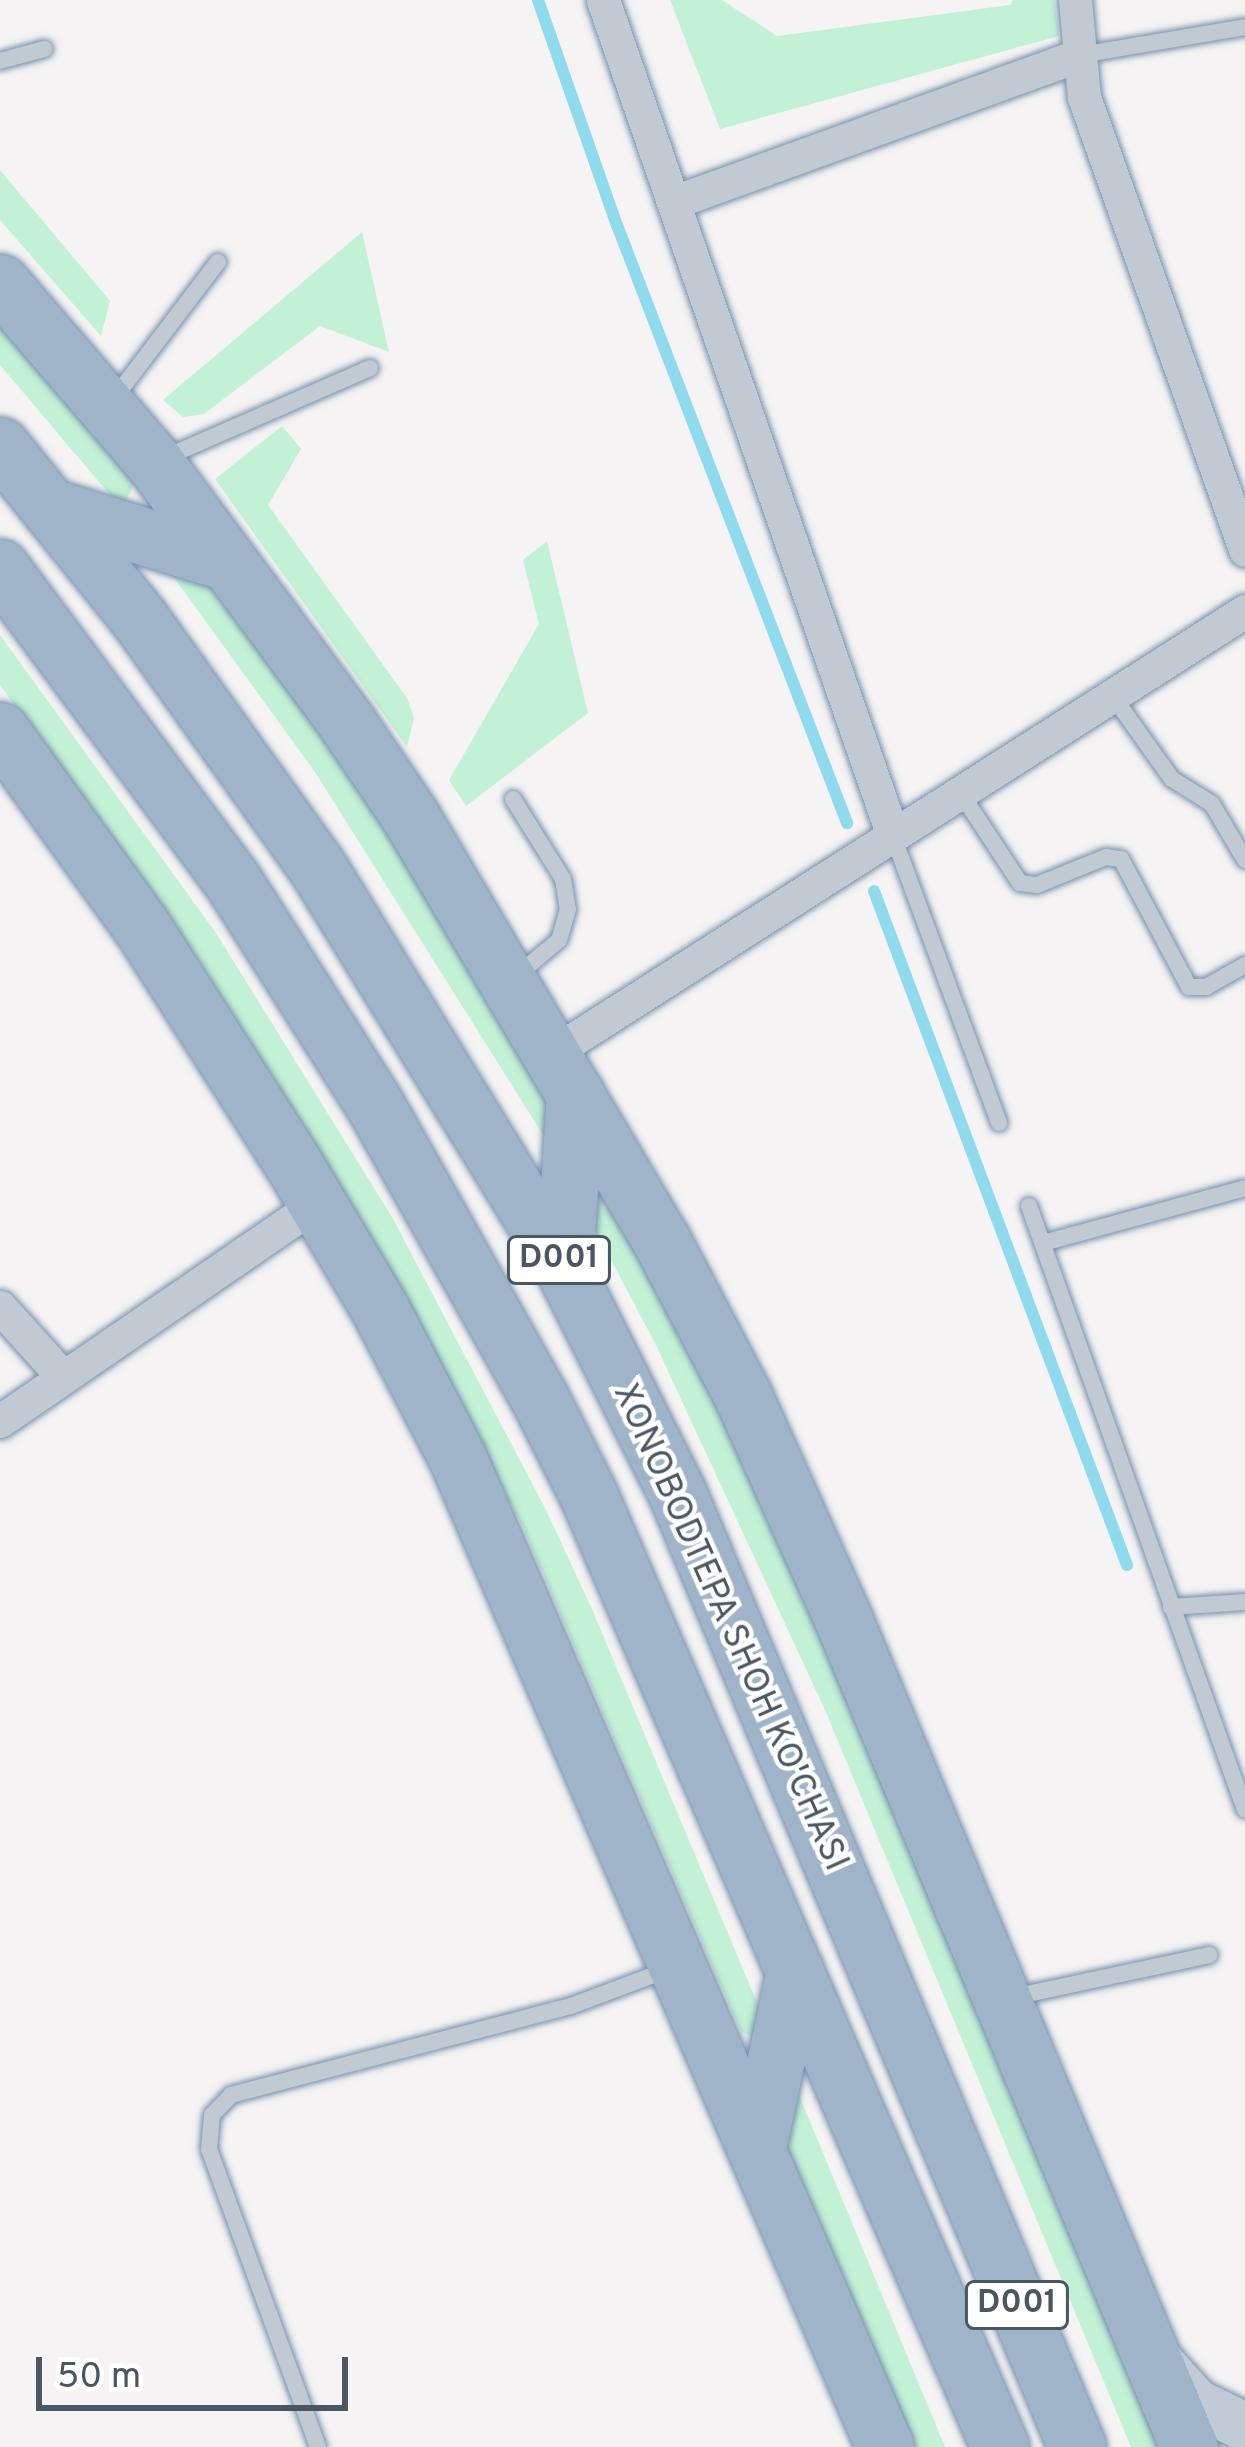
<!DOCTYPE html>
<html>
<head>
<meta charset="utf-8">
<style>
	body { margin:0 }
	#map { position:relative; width:1245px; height:2447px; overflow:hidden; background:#f5f3f3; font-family:Overpass,sans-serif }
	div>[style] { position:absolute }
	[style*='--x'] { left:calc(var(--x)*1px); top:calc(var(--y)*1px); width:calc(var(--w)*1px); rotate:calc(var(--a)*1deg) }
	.green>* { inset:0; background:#c3f1d5 }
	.stream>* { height:12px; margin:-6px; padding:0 6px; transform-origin:6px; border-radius:6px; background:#90daee }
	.roads { filter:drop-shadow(0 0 3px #7690ad) drop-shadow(0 0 3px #7690ad) }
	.service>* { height:16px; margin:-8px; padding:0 8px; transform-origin:8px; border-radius:8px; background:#c1cad2 }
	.minor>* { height:33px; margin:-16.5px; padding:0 16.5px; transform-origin:16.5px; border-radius:16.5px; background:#c1cad2 }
	.secondary>* { height:48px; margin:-24px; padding:0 24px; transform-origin:24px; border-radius:24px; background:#c1cbd6 }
	.trunk>* { height:57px; margin:-28.5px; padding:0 28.5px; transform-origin:28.5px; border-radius:28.5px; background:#9fb4c9 }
	span { translate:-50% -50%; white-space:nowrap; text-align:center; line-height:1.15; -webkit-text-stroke:9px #fff; paint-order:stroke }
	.shield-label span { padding:3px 9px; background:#fff; border:3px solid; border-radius:9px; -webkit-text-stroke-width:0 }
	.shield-label { font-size:33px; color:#4a5661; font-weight:700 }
	.street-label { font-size:36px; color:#4a5661 }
	.scale { position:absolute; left:36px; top:2357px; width:312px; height:54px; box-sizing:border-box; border:6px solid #4a5661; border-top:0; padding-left:15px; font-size:36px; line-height:42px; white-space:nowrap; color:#4a5661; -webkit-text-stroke:9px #fff; paint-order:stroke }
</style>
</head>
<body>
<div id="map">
	<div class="green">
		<i style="clip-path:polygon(670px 0,722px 0,777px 36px,1010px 5px,1013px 0,1054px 0,1059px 36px,720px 129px)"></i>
		<i style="clip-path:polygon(0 170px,110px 301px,101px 336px,0 220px)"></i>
		<i style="clip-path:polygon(362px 232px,389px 352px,320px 326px,204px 414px,183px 417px,163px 400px)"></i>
		<i style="clip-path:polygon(0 322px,136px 481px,122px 509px,0 365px)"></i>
		<i style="clip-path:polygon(282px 426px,301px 449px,268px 505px,407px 698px,414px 718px,407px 747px,215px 479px)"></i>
		<i style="clip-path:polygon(547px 541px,588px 713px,466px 806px,449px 780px,539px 624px,523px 560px)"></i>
		<i style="clip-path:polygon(162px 561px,204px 570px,346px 762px,555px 1100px,547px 1141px,315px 772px)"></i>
		<i style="clip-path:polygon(0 635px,216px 933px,392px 1217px,546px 1510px,592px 1609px,763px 2017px,756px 2038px,741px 2032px,523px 1527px,373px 1242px,200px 963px,0 685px)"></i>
		<i style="clip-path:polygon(598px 1175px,663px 1293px,780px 1536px,1163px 2447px,1131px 2447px,825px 1710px,655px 1343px,592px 1224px)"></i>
		<i style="clip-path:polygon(799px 2095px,945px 2447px,916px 2447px,779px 2135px,791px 2098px)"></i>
	</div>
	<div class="stream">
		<i style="--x:538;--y:0;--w:238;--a:70.7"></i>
		<i style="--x:617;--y:225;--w:641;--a:68.96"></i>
		<i style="--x:874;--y:891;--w:720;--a:69.43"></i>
	</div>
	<div class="roads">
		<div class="service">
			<i style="--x:1080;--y:55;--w:167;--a:-9.6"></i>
			<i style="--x:0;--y:61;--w:46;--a:-15.3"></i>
			<i style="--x:112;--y:401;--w:175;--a:-52.7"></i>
			<i style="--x:162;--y:459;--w:227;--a:-23.6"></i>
			<i style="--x:1112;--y:695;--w:103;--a:54.5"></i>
			<i style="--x:1172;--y:779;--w:47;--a:32"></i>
			<i style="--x:1212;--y:804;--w:65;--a:59.5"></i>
			<i style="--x:960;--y:792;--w:109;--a:56.6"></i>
			<i style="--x:1020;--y:883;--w:17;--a:7"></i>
			<i style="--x:1037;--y:885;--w:74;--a:-22.1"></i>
			<i style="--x:1106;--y:857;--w:15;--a:8"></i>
			<i style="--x:1121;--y:859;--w:145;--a:62"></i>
			<i style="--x:1189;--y:987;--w:17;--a:0"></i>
			<i style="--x:1206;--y:987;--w:45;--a:-29.4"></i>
			<i style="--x:513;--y:799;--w:94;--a:58"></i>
			<i style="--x:563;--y:879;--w:30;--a:81"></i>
			<i style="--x:568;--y:909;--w:32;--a:106"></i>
			<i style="--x:559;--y:940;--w:57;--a:139.9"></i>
			<i style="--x:893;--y:836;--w:306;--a:69.7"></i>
			<i style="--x:1029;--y:1206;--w:641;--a:70.32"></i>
			<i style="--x:1043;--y:1243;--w:209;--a:-15.2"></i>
			<i style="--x:1171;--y:1607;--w:74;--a:-3.9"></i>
			<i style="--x:1009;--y:1998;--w:205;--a:-12.1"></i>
			<i style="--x:318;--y:2447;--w:317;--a:-110.1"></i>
			<i style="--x:209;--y:2149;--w:34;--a:-85"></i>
			<i style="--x:212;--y:2115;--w:28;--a:-46"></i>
			<i style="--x:231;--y:2095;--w:351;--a:-14.7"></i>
			<i style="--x:571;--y:2006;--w:103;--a:-20.6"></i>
		</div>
		<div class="minor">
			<i style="--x:603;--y:0;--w:885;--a:70.87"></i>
			<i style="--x:1075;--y:0;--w:97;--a:84.7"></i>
			<i style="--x:1084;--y:97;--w:481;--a:70.4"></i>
			<i style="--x:674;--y:202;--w:432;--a:-19.9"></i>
			<i style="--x:552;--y:1053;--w:822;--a:-32.53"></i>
			<i style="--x:0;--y:1307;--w:94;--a:48"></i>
			<i style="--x:0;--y:1421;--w:385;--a:-34.5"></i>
		</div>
		<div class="secondary">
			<i style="--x:1160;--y:2363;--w:54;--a:48"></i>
			<i style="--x:1196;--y:2403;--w:55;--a:26.1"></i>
		</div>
		<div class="trunk">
			<i style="--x:0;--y:283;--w:236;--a:49.3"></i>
			<i style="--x:154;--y:462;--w:328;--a:53.5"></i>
			<i style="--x:349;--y:726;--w:109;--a:55.9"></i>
			<i style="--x:410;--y:816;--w:493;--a:59.4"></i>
			<i style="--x:661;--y:1240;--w:174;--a:62.3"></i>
			<i style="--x:742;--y:1394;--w:241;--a:65.8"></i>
			<i style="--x:841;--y:1614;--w:903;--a:67.33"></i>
			<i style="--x:0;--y:446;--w:225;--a:51.1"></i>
			<i style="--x:141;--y:621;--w:300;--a:54.4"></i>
			<i style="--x:316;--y:865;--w:473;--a:58.4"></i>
			<i style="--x:564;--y:1268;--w:254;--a:63.3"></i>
			<i style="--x:678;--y:1495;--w:1032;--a:67.26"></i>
			<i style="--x:49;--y:507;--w:187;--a:17.1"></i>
			<i style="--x:0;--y:568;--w:389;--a:53.4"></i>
			<i style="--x:232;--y:880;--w:269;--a:57.6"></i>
			<i style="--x:376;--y:1107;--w:333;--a:60.7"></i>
			<i style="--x:539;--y:1397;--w:109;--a:63.2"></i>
			<i style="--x:588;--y:1494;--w:1038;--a:66.62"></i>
			<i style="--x:0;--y:731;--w:242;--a:54.1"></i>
			<i style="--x:142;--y:927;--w:286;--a:57.4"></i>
			<i style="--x:296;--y:1168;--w:164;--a:59.2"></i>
			<i style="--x:380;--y:1309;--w:169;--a:62.5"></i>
			<i style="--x:458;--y:1459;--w:1076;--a:66.63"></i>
			<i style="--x:564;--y:1268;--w:175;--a:-86.4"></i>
			<i style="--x:757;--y:2148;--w:181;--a:-77.9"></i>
		</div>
	</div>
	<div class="shield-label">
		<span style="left:559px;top:1260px">D001</span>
		<span style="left:1017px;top:2305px">D001</span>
	</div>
	<div class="street-label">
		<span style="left:729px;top:1628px;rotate:66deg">XONOBODTEPA SHOH KO'CHASI</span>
	</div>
	<div class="scale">50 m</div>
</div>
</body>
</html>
